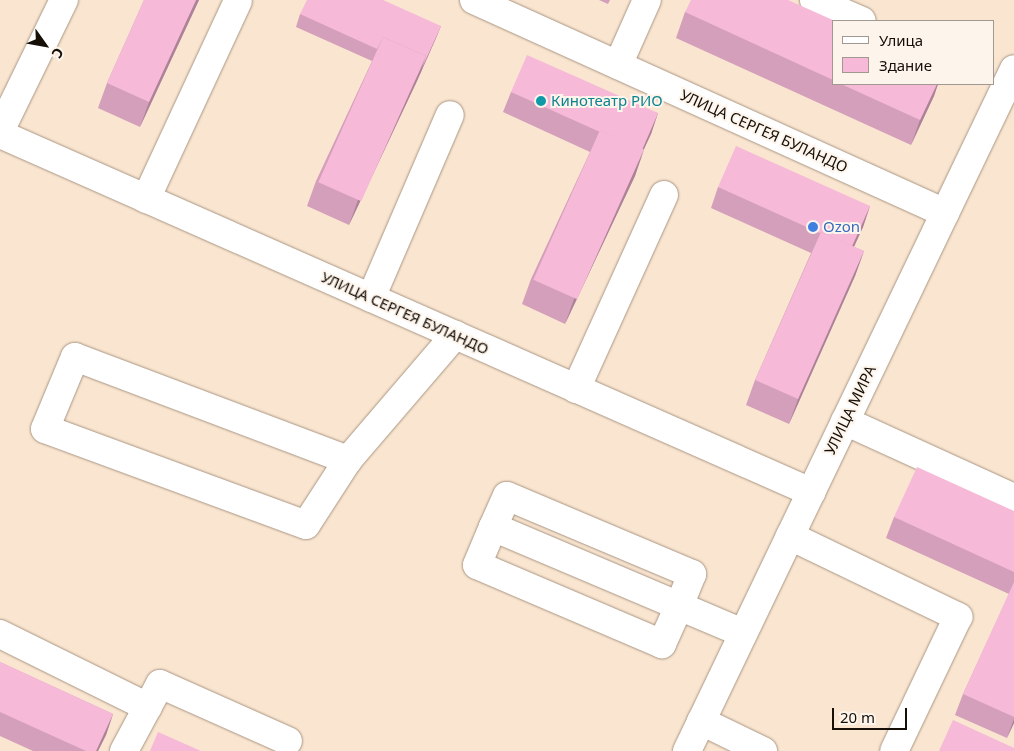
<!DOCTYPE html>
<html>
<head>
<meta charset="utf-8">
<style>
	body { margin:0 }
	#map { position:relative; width:1014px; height:751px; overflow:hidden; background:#f9e5d0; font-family:"Noto Sans",sans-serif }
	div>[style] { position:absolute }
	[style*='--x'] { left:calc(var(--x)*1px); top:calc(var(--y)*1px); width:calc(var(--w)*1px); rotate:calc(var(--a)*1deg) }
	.roads { filter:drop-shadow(0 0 1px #a99683) drop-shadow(0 0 1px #a99683) }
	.minor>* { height:28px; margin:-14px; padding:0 14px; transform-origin:14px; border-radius:14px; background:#fff }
	.wall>* { inset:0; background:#d49fba }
	.shaded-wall>* { inset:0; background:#ac8297 }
	.building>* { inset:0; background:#f6b9d8; transform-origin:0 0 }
	.dots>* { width:14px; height:14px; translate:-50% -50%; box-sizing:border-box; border:2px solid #fdf5ec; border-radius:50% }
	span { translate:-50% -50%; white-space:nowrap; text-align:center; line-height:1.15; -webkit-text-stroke:4px #fdf5ec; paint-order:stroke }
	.culture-label { font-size:15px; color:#0d838f }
	.left { translate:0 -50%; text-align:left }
	.street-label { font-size:15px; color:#160f08 }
	.shop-label { font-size:15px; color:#366cbe }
	.legend { position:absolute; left:832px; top:20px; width:162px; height:65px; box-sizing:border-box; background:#fdf5ec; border:1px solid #a19991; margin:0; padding:6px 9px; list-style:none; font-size:15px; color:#160f08 }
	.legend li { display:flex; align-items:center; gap:10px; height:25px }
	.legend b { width:25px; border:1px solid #a19991 }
	.north { position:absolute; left:20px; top:20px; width:50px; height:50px; -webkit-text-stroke:4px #fdf5ec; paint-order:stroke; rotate:122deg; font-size:14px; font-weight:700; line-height:20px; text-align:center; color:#160f08 }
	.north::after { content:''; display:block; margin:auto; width:18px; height:22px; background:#160f08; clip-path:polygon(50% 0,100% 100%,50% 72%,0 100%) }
	.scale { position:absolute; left:832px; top:708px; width:75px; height:22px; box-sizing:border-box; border:2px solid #160f08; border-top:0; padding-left:6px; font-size:15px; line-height:18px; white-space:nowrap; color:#160f08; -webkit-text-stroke:4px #fdf5ec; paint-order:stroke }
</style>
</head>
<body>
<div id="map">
	<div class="roads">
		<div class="minor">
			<i style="--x:474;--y:0;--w:517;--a:24.33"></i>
			<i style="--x:814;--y:0;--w:52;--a:23.6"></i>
			<i style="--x:618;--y:65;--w:71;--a:-66"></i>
			<i style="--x:0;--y:131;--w:146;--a:-64"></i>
			<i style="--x:0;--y:134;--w:887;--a:23.82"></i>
			<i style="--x:146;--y:199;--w:218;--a:-65.1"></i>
			<i style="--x:371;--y:298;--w:199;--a:-66.7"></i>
			<i style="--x:576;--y:389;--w:213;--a:-65.6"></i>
			<i style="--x:845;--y:421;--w:186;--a:24.5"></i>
			<i style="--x:348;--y:460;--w:77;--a:122.9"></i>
			<i style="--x:306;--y:525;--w:278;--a:-159.8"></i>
			<i style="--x:45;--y:429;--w:78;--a:-67.4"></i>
			<i style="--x:75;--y:357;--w:292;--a:20.7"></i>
			<i style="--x:348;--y:460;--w:165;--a:-49.4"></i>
			<i style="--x:493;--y:527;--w:34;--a:-66"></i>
			<i style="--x:507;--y:496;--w:201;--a:22.9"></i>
			<i style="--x:692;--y:574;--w:35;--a:112"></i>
			<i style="--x:679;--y:606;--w:42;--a:114.1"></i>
			<i style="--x:662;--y:644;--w:201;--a:-156.9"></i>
			<i style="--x:477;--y:565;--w:41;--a:-67.2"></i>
			<i style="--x:493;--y:527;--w:202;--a:23"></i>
			<i style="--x:679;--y:606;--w:69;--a:22.9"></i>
			<i style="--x:790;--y:536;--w:187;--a:25.7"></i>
			<i style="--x:958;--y:617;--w:148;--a:115.5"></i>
			<i style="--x:0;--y:634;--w:165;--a:26.3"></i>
			<i style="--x:701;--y:721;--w:69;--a:25.8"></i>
			<i style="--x:124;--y:751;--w:76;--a:-61.8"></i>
			<i style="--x:160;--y:684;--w:140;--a:24"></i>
			<i style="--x:687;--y:751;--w:756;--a:-64.38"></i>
		</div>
	</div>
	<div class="wall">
		<i style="clip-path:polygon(144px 0,199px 0,140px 127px,98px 108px,107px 83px)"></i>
		<i style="clip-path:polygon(599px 0,610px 0,608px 4px)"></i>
		<i style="clip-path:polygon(685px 12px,833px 21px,833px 84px,938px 84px,934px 96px,911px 145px,676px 38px)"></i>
		<i style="clip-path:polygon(300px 14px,441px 26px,436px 38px,417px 81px,349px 225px,307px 206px,316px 181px,372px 61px,296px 27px)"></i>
		<i style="clip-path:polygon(511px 92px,658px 113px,651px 134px,643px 150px,635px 176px,565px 324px,522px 304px,531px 279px,590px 152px,503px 112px)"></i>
		<i style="clip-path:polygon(718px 187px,870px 206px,863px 227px,854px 247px,864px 251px,855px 276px,789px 424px,746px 405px,755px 380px,811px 253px,711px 208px)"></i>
		<i style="clip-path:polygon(1014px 511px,1014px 723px,1007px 738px,955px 715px,963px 694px,1009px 594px,886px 538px,894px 517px)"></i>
		<i style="clip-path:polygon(0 662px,113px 714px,106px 735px,98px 751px,33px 751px,0 736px)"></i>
	</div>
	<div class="shaded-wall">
		<i style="clip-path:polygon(196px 0,199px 0,140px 127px,149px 102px)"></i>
		<i style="clip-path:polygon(441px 26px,436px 38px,417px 81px,349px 225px,358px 200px)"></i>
		<i style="clip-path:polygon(937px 84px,938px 84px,934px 96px,911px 145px,920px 120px)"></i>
		<i style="clip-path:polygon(658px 113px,651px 134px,634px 171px,642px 150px)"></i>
		<i style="clip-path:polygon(644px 150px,635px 176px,565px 324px,574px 299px)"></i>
		<i style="clip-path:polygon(870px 206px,863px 227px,844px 268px,852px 247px)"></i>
		<i style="clip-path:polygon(864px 251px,855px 276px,789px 424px,798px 399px)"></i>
		<i style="clip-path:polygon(113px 714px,106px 735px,98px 751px,96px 751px)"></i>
		<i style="clip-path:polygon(1014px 719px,1014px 723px,1007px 738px)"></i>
	</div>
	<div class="building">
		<i style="clip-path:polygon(144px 0,196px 0,149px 102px,107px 83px)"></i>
		<i style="clip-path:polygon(307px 0,383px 0,441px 26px,422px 68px,426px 56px,383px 37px,377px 49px,300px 14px)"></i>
		<i style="clip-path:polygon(691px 0,788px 0,835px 21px,833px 21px,833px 80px,685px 12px)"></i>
		<i style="left:383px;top:37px;width:47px;height:159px;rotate:24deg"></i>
		<i style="clip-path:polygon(527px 55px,658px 113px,642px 150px,600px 130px,600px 132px,511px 92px)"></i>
		<i style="clip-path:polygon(841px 84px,937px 84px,920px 120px)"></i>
		<i style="left:600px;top:130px;width:48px;height:164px;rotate:24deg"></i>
		<i style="clip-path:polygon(736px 146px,870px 206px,852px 246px,821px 232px,820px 233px,718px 187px)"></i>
		<i style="left:821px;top:232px;width:47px;height:162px;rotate:24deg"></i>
		<i style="clip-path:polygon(917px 467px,1014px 511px,1014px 572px,894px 517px)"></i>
		<i style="clip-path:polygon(1014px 582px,1014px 717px,963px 694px)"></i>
		<i style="clip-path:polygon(0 662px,113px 714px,96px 751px,86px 751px,0 712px)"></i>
		<i style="clip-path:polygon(953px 720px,1014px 748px,1014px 751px,939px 751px)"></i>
		<i style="clip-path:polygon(158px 732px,201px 751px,150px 751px)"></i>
	</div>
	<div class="dots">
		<i style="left:541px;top:101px;background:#0f9aa8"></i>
		<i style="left:813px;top:227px;background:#3f7fe0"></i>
	</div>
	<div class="culture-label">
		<span class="left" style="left:551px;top:101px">Кинотеатр РИО</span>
	</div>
	<div class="street-label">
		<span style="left:764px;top:131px;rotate:24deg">УЛИЦА СЕРГЕЯ БУЛАНДО</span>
		<span style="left:405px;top:313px;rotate:24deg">УЛИЦА СЕРГЕЯ БУЛАНДО</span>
		<span style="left:850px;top:410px;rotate:-64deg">УЛИЦА МИРА</span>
	</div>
	<div class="shop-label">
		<span class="left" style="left:823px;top:227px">Ozon</span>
	</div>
	<ul class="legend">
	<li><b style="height:6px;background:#fff"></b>Улица</li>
	<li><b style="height:14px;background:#f6b9d8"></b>Здание</li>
	</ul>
	<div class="north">С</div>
	<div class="scale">20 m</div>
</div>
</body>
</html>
